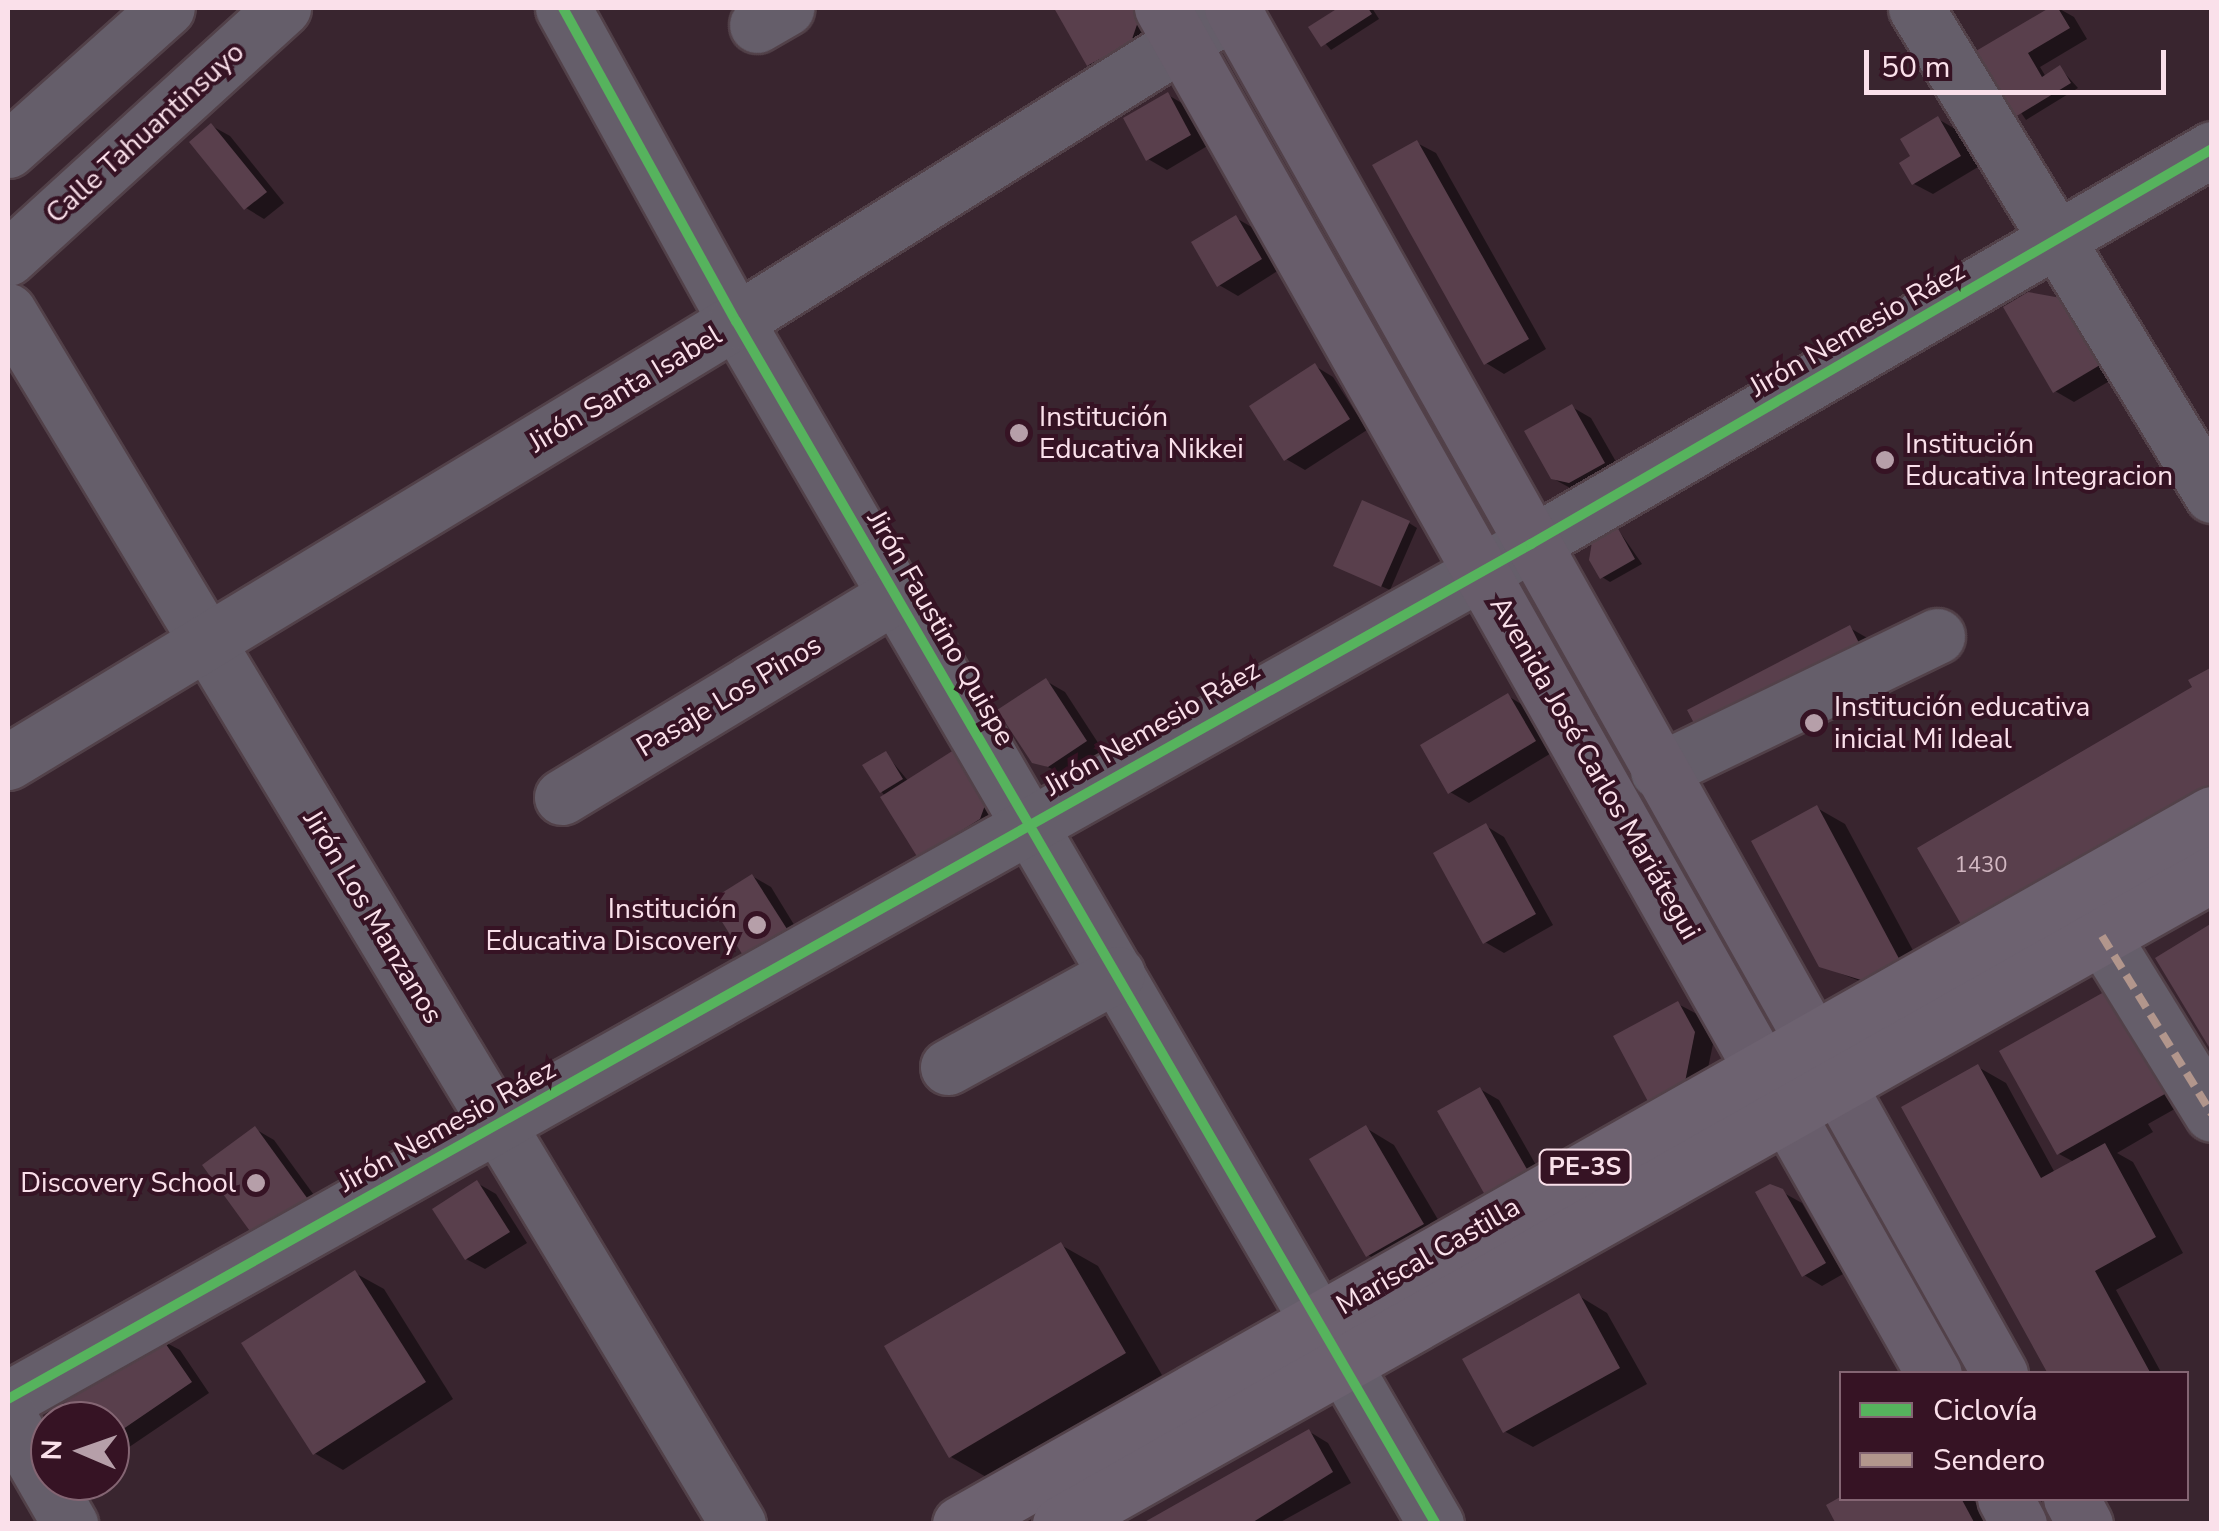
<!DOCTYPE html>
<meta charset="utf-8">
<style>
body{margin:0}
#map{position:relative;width:2219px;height:1531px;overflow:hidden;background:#39252f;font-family:"Nunito Sans",sans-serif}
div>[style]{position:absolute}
.shadow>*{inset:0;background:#0007}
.building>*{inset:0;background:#593f4c}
.roads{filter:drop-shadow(2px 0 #524149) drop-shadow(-2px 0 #524149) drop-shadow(0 2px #524149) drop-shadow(0 -2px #524149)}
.minor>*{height:55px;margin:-27.5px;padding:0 27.5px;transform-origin:27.5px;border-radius:27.5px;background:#655e6a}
.major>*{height:55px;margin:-27.5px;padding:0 27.5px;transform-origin:27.5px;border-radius:27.5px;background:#685d6b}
.highway>*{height:55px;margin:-27.5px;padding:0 27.5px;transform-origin:27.5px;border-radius:27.5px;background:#6d6270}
.quiet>*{height:8px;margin-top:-4px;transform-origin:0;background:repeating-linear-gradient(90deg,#b2968c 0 15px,transparent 0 23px)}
.cycleway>*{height:10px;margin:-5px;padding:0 5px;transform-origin:5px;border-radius:5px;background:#56b35d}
.dots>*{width:28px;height:28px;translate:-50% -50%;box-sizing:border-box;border:5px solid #361324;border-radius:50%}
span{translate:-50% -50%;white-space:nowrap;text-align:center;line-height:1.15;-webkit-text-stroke:8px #361324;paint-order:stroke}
.number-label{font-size:22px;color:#d2b8c2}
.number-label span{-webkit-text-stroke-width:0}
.shield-label span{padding:2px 8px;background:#361324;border:2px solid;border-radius:8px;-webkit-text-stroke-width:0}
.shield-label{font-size:25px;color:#fae0ea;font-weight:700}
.street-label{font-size:28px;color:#fae0ea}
.poi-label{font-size:28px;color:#fae0ea}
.left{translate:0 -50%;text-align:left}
.right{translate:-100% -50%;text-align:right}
.frame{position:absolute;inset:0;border:10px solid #fae0ea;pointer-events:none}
.legend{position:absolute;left:1839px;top:1371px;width:350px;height:130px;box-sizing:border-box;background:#361324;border:2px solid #846573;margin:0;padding:12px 18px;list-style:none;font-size:30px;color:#fae0ea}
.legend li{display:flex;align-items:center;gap:20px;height:50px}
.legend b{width:50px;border:2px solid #846573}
.north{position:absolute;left:30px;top:1401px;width:100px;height:100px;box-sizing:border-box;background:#361324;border:2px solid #846573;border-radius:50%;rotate:272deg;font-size:28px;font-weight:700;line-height:40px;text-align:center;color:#fae0ea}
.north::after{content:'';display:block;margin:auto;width:35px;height:45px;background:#b69fa9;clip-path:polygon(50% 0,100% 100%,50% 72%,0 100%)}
.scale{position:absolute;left:1864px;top:50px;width:302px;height:45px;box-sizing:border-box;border:5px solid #fae0ea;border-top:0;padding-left:12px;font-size:30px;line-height:35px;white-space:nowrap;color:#fae0ea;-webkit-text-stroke:8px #361324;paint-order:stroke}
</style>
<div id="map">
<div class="shadow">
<div style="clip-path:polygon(1057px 8px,1144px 8px,1157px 32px,1107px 75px,1089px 65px)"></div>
<div style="clip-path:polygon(1342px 8px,1372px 8px,1379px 19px,1331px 50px,1311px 27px)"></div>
<div style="clip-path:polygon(2058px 8px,2074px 17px,2087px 39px,2040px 67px,2046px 77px,2060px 68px,2078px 88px,2026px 120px,1980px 52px)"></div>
<div style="clip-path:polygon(1168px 95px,1187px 106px,1209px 145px,1167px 170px,1148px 159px)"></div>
<div style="clip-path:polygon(1938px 119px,1957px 130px,1978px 167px,1933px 194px,1914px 184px,1914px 157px)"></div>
<div style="clip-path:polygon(212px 126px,230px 136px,284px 203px,264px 219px,246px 208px)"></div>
<div style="clip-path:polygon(1417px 143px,1436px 153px,1546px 349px,1504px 374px,1486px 363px)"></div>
<div style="clip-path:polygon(1236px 218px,1255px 229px,1279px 270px,1238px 296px,1219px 285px)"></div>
<div style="clip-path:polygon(2060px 300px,2118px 376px,2074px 402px,2055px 391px)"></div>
<div style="clip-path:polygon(1315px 366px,1333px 377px,1367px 430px,1305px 470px,1286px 459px)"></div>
<div style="clip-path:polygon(1572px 407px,1591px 418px,1623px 474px,1572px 489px,1552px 478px)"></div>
<div style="clip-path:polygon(1409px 523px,1417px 528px,1390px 590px,1344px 570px)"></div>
<div style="clip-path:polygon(1615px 525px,1642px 564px,1610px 582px,1602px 577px)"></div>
<div style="clip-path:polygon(1850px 628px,1869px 639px,1882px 666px,1723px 749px)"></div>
<div style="clip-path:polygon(1046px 681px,1065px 692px,1104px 752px,1068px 776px,1034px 761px)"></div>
<div style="clip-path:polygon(1508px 696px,1526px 707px,1553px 752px,1469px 803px,1450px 792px)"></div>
<div style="clip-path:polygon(886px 754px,909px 782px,1006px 809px,939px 867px,881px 791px)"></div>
<div style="clip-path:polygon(1817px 808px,1845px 824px,1931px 984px,1904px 998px,1821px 966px)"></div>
<div style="clip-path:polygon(1486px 826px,1504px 837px,1553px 925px,1504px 953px,1485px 942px)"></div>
<div style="clip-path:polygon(752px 876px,771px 887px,804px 941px,765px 966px)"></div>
<div style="clip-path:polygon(2139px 996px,2196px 1097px,2148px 1124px,2153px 1132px,2117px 1153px,2133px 1162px,2183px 1253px,2116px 1290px,2162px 1374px,2051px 1374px,1978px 1067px,2006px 1083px,2055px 1173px,2074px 1162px,2059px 1154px)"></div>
<div style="clip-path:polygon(1678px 1004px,1697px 1014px,1713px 1044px,1701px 1102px,1672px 1118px)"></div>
<div style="clip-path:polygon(1480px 1089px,1499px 1100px,1545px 1181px,1505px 1204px)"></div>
<div style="clip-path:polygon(1366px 1128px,1394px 1145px,1450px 1240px,1396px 1272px,1368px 1255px)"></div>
<div style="clip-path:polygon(255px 1129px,274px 1140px,327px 1213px,205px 1166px)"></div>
<div style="clip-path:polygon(477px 1183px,496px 1194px,527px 1243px,485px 1269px,466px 1259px)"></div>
<div style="clip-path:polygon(1782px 1192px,1802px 1203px,1843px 1274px,1822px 1286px,1804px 1275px)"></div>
<div style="clip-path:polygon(1061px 1245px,1098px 1266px,1162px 1375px,988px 1478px,951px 1457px)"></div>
<div style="clip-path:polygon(355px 1273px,384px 1289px,453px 1399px,343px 1470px,314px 1453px)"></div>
<div style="clip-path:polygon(1579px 1296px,1607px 1313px,1647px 1384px,1533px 1447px,1504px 1431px)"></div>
<div style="clip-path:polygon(161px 1340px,180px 1350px,209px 1393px,110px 1460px,110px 1421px,60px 1421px)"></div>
<div style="clip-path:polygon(1310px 1432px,1328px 1443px,1351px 1483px,1277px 1524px,1147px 1524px)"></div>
<div style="clip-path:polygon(1842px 1498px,1972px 1498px,1992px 1524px,1839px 1524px)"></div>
</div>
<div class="building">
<div style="clip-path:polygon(1054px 8px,1133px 8px,1139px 19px,1131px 42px,1087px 66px)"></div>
<div style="clip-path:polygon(1338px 8px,1368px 8px,1372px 14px,1321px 47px,1308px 27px)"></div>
<div style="clip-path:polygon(2049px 8px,2058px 8px,2070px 28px,2028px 53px,2042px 77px,2060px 65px,2071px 83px,2015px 117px,1976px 51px)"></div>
<div style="clip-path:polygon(1168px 92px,1191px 135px,1146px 161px,1123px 118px)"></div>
<div style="clip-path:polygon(1938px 116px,1961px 156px,1912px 185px,1899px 163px,1910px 156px,1900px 139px)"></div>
<div style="clip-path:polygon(211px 123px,267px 192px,244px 210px,189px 142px)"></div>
<div style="clip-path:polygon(1417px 140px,1529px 339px,1484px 365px,1372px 165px)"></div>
<div style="clip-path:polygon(1236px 215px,1262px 259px,1217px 287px,1191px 242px)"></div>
<div style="clip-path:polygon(2028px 292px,2061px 298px,2100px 365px,2053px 393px,2003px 307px)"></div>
<div style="clip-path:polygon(1315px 363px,1350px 419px,1284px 461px,1249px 406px)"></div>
<div style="clip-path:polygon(1572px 404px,1605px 463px,1569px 483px,1551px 479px,1524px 431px)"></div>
<div style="clip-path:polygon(1362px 500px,1410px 521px,1381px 587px,1333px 566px)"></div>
<div style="clip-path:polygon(1615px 523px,1635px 559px,1600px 579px,1589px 560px,1593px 536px)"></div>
<div style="clip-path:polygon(1850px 625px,1865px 655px,1703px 740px,1687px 710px)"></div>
<div style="clip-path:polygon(2212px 667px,2212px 797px,1969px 938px,1917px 848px,2192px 687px,2188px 680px)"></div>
<div style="clip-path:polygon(1046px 678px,1087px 741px,1048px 767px,1032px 763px,997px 710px)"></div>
<div style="clip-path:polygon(1508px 693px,1536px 741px,1448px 794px,1420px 745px)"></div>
<div style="clip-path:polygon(957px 748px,988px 797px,980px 819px,918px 858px,880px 797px)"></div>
<div style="clip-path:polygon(886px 751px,903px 779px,880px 793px,862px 765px)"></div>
<div style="clip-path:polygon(1817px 805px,1904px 968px,1874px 984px,1819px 967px,1751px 841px)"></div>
<div style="clip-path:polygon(1486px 823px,1536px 914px,1483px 944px,1433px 853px)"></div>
<div style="clip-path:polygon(752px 874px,787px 929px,744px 957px,709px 901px)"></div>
<div style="clip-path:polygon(2212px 923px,2212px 1052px,2155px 958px)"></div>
<div style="clip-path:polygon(2120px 983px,2179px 1086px,2057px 1155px,1999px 1051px)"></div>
<div style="clip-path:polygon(1678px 1001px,1695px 1032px,1683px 1092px,1652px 1109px,1613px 1036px)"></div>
<div style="clip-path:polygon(1978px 1064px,2041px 1178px,2105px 1143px,2156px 1237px,2095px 1271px,2151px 1374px,2048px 1374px,1901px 1107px)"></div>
<div style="clip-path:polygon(1480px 1087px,1528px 1171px,1485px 1195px,1437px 1111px)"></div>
<div style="clip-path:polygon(1366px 1125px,1424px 1224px,1366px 1257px,1309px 1159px)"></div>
<div style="clip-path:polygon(255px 1126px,310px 1202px,257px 1241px,202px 1165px)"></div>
<div style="clip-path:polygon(477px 1180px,510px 1232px,465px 1260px,432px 1209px)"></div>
<div style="clip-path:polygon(1770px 1184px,1783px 1189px,1826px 1263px,1802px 1277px,1755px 1192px)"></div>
<div style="clip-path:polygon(1061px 1242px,1126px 1353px,949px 1458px,884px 1346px)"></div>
<div style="clip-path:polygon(355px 1270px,426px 1382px,313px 1455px,241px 1343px)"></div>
<div style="clip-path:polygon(1579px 1293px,1620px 1368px,1503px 1433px,1462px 1359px)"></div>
<div style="clip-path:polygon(161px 1337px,192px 1382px,110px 1438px,110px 1421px,58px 1421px,64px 1403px)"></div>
<div style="clip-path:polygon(1309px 1429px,1333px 1472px,1250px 1524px,1141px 1524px)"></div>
<div style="clip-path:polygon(1842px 1496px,1961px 1498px,1975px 1524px,1836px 1524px,1826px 1505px)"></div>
</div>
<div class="roads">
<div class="minor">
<div style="left:563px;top:8px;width:358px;rotate:61.1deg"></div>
<div style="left:736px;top:321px;width:1392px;rotate:59.81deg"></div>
<div style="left:1916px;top:8px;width:570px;rotate:58.71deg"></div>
<div style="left:757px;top:25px;width:34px;rotate:-30deg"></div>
<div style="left:8px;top:150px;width:213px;rotate:-41.8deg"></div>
<div style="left:8px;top:258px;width:372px;rotate:-42.3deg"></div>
<div style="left:8px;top:311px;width:1416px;rotate:58.96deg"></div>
<div style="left:8px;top:762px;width:851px;rotate:-31.21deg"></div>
<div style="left:736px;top:321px;width:591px;rotate:-32deg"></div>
<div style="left:1658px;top:771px;width:310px;rotate:-25.8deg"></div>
<div style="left:562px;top:797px;width:389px;rotate:-31.2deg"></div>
<div style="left:2102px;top:936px;width:209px;rotate:58.3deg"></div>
<div style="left:948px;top:1067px;width:193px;rotate:-28.8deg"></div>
<div style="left:8px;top:1399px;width:1747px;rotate:-29.31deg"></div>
<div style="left:1531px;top:544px;width:787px;rotate:-30.11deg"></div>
<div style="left:8px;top:1416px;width:125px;rotate:60.1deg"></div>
</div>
<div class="major">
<div style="left:1162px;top:8px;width:1569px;rotate:60.53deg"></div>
<div style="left:1232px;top:8px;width:1567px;rotate:60.65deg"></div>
<div style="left:2005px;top:1498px;width:30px;rotate:62deg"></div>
<div style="left:2071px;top:1498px;width:30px;rotate:62deg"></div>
</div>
<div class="highway">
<div style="left:960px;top:1524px;width:1439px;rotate:-29.56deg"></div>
<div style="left:1060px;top:1524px;width:1323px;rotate:-29.43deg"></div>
</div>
</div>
<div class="quiet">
<div style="left:2102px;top:936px;width:209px;rotate:58.3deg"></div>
</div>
<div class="cycleway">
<div style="left:563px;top:8px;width:358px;rotate:61.1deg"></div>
<div style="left:736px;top:321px;width:1392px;rotate:59.81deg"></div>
<div style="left:8px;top:1399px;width:1747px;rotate:-29.31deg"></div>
<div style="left:1531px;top:544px;width:787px;rotate:-30.11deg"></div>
</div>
<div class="dots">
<div style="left:1019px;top:433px;background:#b69fa9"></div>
<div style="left:1885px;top:460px;background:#b69fa9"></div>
<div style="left:1814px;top:723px;background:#b69fa9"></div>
<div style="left:757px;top:925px;background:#b69fa9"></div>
<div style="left:256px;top:1183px;background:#b69fa9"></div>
</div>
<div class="number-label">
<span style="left:1981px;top:866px">1430</span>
</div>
<div class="shield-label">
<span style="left:1585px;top:1167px">PE-3S</span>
</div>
<div class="street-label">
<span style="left:145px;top:133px;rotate:-42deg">Calle Tahuantinsuyo</span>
<span style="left:1857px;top:329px;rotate:-30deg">Jirón Nemesio Ráez</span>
<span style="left:625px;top:389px;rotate:-31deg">Jirón Santa Isabel</span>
<span style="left:941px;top:628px;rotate:60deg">Jirón Faustino Quispe</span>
<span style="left:729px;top:696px;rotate:-31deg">Pasaje Los Pinos</span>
<span style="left:1152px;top:728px;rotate:-30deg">Jirón Nemesio Ráez</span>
<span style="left:1595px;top:768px;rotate:60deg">Avenida José Carlos Mariátegui</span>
<span style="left:373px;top:917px;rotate:59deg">Jirón Los Manzanos</span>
<span style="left:447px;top:1126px;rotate:-29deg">Jirón Nemesio Ráez</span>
<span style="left:1428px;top:1256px;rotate:-30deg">Mariscal Castilla</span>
</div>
<div class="poi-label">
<span class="left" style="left:1039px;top:433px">Institución<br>Educativa Nikkei</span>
<span class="left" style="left:1905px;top:460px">Institución<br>Educativa Integracion</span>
<span class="left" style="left:1834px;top:723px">Institución educativa<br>inicial Mi Ideal</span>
<span class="right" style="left:737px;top:925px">Institución<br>Educativa Discovery</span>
<span class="right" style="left:236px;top:1183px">Discovery School</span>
</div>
<div class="frame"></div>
<ul class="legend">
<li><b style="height:12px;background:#56b35d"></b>Ciclovía</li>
<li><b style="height:12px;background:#b2968c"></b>Sendero</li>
</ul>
<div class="north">N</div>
<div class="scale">50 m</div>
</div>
